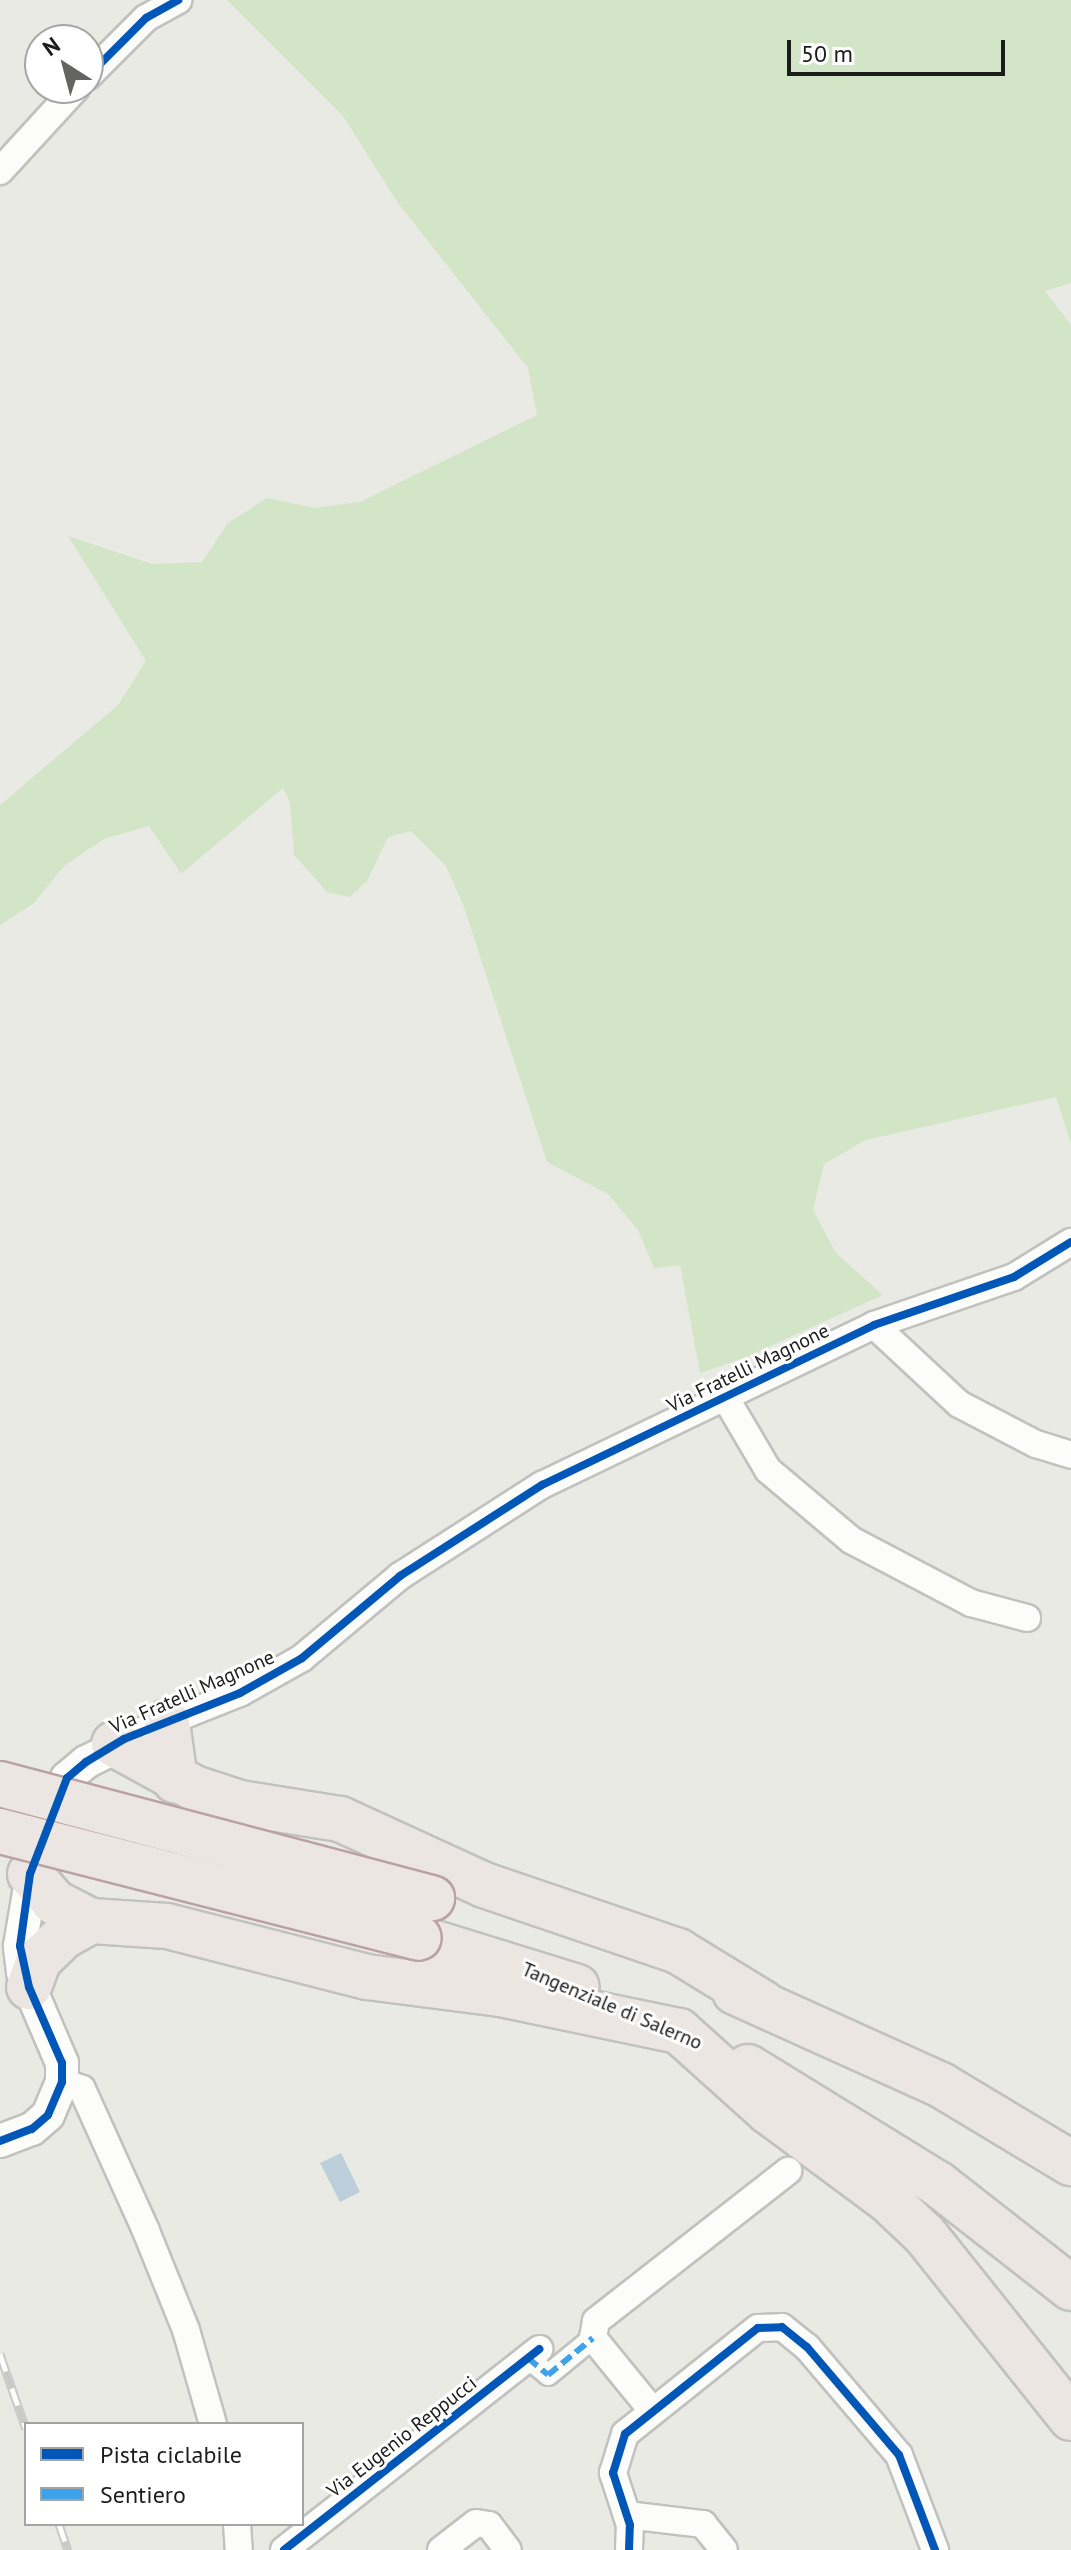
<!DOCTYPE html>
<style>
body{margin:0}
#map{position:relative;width:1071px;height:2550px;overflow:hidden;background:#eaeae5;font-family:"PT Sans",sans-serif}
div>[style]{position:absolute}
.grass>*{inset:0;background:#d2e5c7}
.water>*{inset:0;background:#bccfda}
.roads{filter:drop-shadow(2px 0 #c1c1bf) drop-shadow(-2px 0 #c1c1bf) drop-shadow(0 2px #c1c1bf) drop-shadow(0 -2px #c1c1bf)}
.pedestrian>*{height:20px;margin:-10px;padding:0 10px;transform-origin:10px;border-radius:10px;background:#fcfcfb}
.minor>*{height:26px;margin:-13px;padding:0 13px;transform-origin:13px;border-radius:13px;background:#fcfcfb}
.tertiary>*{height:32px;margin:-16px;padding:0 16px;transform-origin:16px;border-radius:16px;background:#fcfcfb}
.trunk>*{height:44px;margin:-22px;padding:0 22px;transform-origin:22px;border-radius:22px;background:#ebe6e2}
.rail>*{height:9px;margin-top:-4.5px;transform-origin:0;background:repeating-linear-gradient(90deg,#fff 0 18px,#c9c9c8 0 36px);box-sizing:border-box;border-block:2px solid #c9c9c8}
.bridges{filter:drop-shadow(2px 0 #bba1a3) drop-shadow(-2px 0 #bba1a3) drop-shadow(0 2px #bba1a3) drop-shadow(0 -2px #bba1a3)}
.trunk-bridge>*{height:44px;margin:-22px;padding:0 22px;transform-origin:22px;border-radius:22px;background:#ebe6e2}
.quiet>*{height:6px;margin-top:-3px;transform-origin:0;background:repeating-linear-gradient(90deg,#3da2ea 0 12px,transparent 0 18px)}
.cycleway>*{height:8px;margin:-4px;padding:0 4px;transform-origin:4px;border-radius:4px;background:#0057b8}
span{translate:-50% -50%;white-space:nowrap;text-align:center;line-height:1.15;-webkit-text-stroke:6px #fff;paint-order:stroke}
.street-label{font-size:20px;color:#1c1c1c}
.legend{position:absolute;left:24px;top:2422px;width:280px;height:104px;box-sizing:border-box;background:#fff;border:2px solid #a4a4a4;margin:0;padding:10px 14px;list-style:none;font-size:24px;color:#1c1c1c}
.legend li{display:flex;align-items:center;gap:16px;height:40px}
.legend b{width:40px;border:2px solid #a4a4a4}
.north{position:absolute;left:24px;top:24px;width:80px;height:80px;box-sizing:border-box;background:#fff;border:2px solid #a4a4a4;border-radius:50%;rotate:324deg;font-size:22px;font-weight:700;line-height:32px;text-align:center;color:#1c1c1c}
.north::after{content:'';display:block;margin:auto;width:28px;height:36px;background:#646462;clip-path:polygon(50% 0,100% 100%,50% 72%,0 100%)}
.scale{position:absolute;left:787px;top:40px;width:218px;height:36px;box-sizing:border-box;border:4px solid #1c1c1c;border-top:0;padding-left:10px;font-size:24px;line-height:28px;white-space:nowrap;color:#1c1c1c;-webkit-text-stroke:6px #fff;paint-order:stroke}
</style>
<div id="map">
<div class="grass">
<div style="clip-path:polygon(227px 0,1071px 0,1071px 283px,1045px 291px,1071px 325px,1071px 1144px,1056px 1097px,866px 1140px,824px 1164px,813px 1210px,836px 1253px,883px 1295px,744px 1358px,700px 1373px,680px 1265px,654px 1268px,638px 1230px,608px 1194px,547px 1162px,464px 907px,446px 866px,411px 831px,388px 837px,367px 881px,350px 897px,327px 892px,294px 855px,290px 803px,283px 788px,181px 874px,149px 826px,104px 839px,64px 866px,33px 904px,0 925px,0 805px,118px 705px,146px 661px,68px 536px,152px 564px,202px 562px,228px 523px,267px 498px,315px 508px,360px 502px,537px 415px,528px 368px,398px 203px,343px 116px)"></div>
</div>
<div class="water">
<div style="clip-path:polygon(341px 2153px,360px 2192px,340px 2202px,320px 2163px)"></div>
</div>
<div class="roads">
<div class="pedestrian">
<div style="left:528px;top:2358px;width:26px;rotate:40deg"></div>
<div style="left:548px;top:2375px;width:58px;rotate:-39.4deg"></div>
</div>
<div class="minor">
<div style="left:88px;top:76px;width:82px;rotate:-45deg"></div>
<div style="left:146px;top:18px;width:37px;rotate:-29deg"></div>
<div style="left:0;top:171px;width:113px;rotate:-47.5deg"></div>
<div style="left:874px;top:1325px;width:116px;rotate:42.9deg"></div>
<div style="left:959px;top:1404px;width:87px;rotate:27.5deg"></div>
<div style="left:1036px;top:1444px;width:37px;rotate:17deg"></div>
<div style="left:725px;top:1397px;width:85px;rotate:59.5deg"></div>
<div style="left:768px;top:1470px;width:109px;rotate:40.1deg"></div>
<div style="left:851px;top:1540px;width:136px;rotate:27.7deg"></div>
<div style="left:971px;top:1603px;width:58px;rotate:15deg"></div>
<div style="left:167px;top:1722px;width:79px;rotate:-21.7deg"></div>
<div style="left:240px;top:1693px;width:71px;rotate:-29.4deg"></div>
<div style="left:302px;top:1658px;width:128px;rotate:-39.9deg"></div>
<div style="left:400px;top:1576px;width:169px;rotate:-32.7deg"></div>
<div style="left:542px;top:1485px;width:369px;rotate:-25.7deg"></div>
<div style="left:874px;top:1325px;width:148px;rotate:-18.9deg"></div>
<div style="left:1014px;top:1277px;width:67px;rotate:-31.6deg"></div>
<div style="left:62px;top:2082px;width:21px;rotate:19deg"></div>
<div style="left:82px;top:2089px;width:156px;rotate:65.7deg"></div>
<div style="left:146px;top:2231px;width:107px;rotate:68deg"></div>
<div style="left:186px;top:2330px;width:98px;rotate:74deg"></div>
<div style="left:651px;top:2409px;width:92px;rotate:-129.2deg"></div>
<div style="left:593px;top:2338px;width:17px;rotate:-80deg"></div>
<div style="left:596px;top:2321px;width:244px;rotate:-38deg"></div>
<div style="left:627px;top:2515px;width:77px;rotate:6.8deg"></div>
<div style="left:703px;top:2524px;width:33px;rotate:51deg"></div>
<div style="left:237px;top:2524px;width:26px;rotate:86deg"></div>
<div style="left:284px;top:2550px;width:325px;rotate:-38.2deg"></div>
<div style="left:441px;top:2550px;width:44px;rotate:-37.6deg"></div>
<div style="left:476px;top:2523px;width:13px;rotate:9deg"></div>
<div style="left:489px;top:2525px;width:31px;rotate:53deg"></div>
<div style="left:629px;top:2550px;width:25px;rotate:-88deg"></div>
<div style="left:630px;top:2525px;width:55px;rotate:-108.1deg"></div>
<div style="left:613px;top:2473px;width:41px;rotate:-72.9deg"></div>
<div style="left:625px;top:2434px;width:170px;rotate:-38.6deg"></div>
<div style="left:758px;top:2328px;width:24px;rotate:-2deg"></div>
<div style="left:782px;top:2327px;width:32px;rotate:39deg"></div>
<div style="left:807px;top:2347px;width:142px;rotate:49.6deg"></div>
<div style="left:899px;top:2455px;width:102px;rotate:69.2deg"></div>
</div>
<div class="tertiary">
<div style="left:50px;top:1819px;width:44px;rotate:-67.5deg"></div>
<div style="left:67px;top:1778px;width:25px;rotate:-40deg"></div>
<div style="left:86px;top:1762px;width:90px;rotate:-26.3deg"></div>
<div style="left:0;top:2141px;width:34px;rotate:-21deg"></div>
<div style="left:32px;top:2129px;width:21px;rotate:-41deg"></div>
<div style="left:48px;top:2115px;width:36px;rotate:-67deg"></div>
<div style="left:62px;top:2082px;width:19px;rotate:-90deg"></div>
<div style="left:62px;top:2063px;width:99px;rotate:-113.2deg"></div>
<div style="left:23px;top:1972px;width:26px;rotate:-97deg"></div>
<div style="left:20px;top:1946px;width:84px;rotate:-80.4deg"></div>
</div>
<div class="trunk">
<div style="left:167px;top:1722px;width:59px;rotate:82.1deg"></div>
<div style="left:114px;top:1744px;width:91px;rotate:28.8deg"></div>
<div style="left:194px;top:1788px;width:48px;rotate:18.1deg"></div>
<div style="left:240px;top:1803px;width:101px;rotate:9.1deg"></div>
<div style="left:340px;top:1819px;width:158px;rotate:24.6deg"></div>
<div style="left:484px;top:1885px;width:205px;rotate:18.8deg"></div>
<div style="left:678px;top:1951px;width:100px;rotate:31.5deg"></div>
<div style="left:30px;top:1874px;width:37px;rotate:49deg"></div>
<div style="left:54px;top:1902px;width:42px;rotate:27.2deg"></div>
<div style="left:91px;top:1921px;width:76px;rotate:3.8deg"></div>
<div style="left:167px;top:1926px;width:206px;rotate:14.3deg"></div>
<div style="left:367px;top:1977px;width:134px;rotate:7.3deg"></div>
<div style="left:500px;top:1994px;width:183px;rotate:11.7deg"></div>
<div style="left:679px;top:2031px;width:120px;rotate:42deg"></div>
<div style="left:768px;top:2111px;width:149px;rotate:36.6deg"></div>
<div style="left:888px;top:2200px;width:51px;rotate:43.4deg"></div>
<div style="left:925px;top:2235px;width:234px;rotate:51.4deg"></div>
<div style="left:419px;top:1938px;width:165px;rotate:17.2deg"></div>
<div style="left:29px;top:1987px;width:29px;rotate:-70deg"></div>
<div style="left:39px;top:1960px;width:35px;rotate:-44deg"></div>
<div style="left:64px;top:1936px;width:31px;rotate:-29deg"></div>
<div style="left:735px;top:1992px;width:226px;rotate:24.3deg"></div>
<div style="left:941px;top:2085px;width:152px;rotate:31deg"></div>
<div style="left:748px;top:2067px;width:223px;rotate:31.6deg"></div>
<div style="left:938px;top:2184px;width:169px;rotate:38deg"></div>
</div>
</div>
<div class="rail">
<div style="left:0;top:2354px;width:79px;rotate:70.9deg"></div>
<div style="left:59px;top:2524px;width:28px;rotate:71deg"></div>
</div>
<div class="bridges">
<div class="trunk-bridge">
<div style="left:0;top:1784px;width:447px;rotate:14.8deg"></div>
<div style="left:0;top:1831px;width:432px;rotate:14.3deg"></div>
</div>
</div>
<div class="quiet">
<div style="left:528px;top:2358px;width:26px;rotate:40deg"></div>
<div style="left:548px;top:2375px;width:58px;rotate:-39.4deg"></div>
</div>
<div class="cycleway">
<div style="left:88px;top:76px;width:82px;rotate:-45deg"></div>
<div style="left:146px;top:18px;width:37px;rotate:-29deg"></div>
<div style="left:0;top:2141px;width:34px;rotate:-21deg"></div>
<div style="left:32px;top:2129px;width:21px;rotate:-41deg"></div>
<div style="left:48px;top:2115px;width:36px;rotate:-67deg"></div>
<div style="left:62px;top:2082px;width:19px;rotate:-90deg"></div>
<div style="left:62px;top:2063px;width:83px;rotate:-113.5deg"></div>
<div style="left:29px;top:1987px;width:42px;rotate:-102.4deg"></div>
<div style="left:20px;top:1946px;width:73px;rotate:-82.1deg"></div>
<div style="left:30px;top:1874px;width:103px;rotate:-68.9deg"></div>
<div style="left:67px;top:1778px;width:25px;rotate:-40deg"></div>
<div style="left:86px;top:1762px;width:44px;rotate:-31.2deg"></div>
<div style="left:124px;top:1739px;width:125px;rotate:-21.6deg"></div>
<div style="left:240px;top:1693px;width:71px;rotate:-29.4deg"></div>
<div style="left:302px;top:1658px;width:128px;rotate:-39.9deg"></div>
<div style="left:400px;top:1576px;width:169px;rotate:-32.7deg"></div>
<div style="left:542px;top:1485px;width:369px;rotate:-25.7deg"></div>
<div style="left:874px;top:1325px;width:148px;rotate:-18.9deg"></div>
<div style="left:1014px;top:1277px;width:67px;rotate:-31.6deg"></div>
<div style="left:284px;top:2550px;width:325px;rotate:-38.2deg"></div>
<div style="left:629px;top:2550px;width:25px;rotate:-88deg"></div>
<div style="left:630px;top:2525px;width:55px;rotate:-108.1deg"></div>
<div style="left:613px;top:2473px;width:41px;rotate:-72.9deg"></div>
<div style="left:625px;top:2434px;width:170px;rotate:-38.6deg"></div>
<div style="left:758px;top:2328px;width:24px;rotate:-2deg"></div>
<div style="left:782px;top:2327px;width:32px;rotate:39deg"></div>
<div style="left:807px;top:2347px;width:142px;rotate:49.6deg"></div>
<div style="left:899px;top:2455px;width:102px;rotate:69.2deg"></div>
</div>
<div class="street-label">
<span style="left:748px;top:1368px;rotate:-26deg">Via Fratelli Magnone</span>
<span style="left:192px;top:1692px;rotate:-24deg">Via Fratelli Magnone</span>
<span style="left:612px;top:2006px;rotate:23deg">Tangenziale di Salerno</span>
<span style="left:402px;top:2437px;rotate:-38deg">Via Eugenio Reppucci</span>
</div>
<ul class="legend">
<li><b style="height:10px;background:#0057b8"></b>Pista ciclabile</li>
<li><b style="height:10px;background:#3da2ea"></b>Sentiero</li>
</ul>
<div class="north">N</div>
<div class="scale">50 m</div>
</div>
